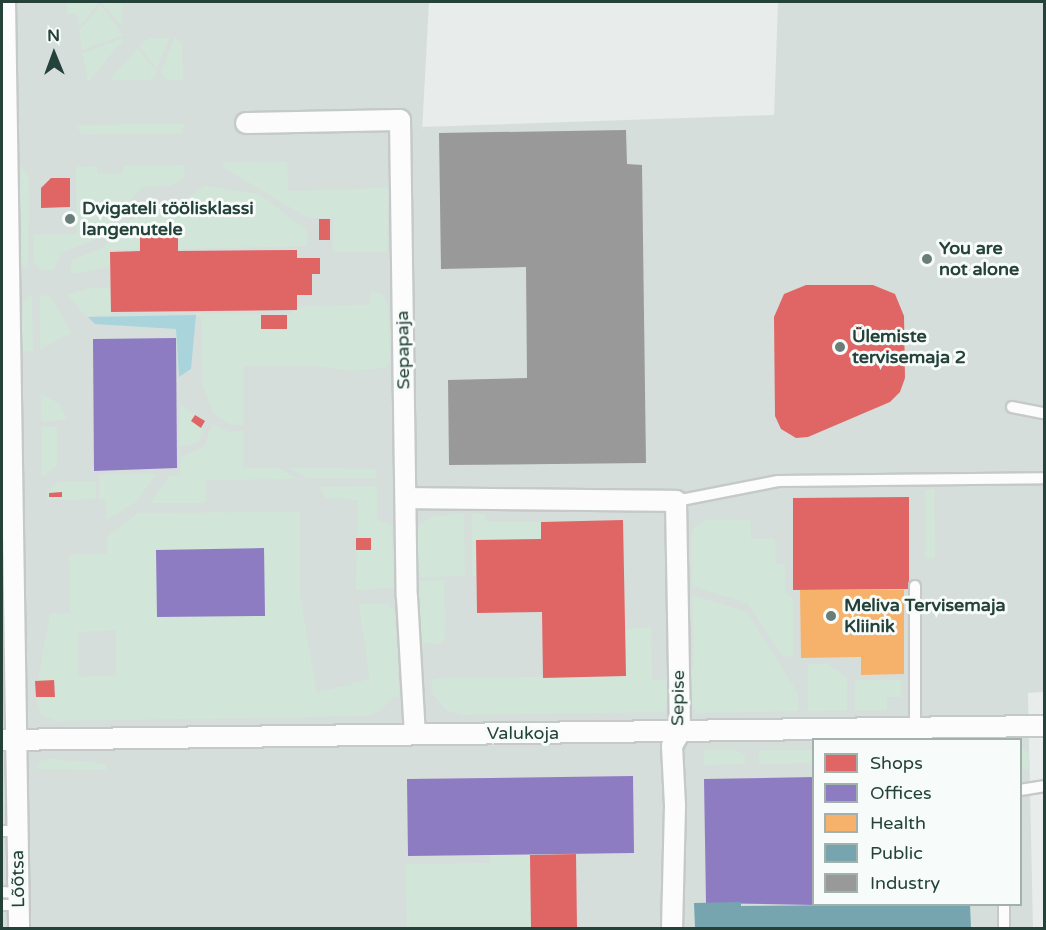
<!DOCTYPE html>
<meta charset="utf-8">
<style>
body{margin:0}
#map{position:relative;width:1046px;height:930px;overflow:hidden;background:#e8edeb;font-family:"Varela Round",sans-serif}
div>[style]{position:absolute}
.built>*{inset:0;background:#d6dedb}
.green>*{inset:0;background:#d1e6d8}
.water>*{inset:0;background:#a9d4db}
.shops>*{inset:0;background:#e06666}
.offices>*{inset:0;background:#8e7cc3}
.health>*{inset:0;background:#f6b26b}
.public>*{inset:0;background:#76a5af}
.industry>*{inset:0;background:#999}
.roads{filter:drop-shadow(2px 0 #c5cac8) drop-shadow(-2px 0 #c5cac8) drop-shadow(0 2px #c5cac8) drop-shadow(0 -2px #c5cac8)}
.lane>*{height:10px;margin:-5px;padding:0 5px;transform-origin:5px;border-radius:5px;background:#fcfcfc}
.street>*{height:20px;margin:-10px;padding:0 10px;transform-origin:10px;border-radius:10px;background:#fcfcfc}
.dots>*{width:16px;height:16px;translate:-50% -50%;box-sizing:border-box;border:3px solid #f7fbf9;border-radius:50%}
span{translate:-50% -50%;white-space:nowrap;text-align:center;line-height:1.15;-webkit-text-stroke:6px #f7fbf9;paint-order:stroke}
.poi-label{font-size:18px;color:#24423a;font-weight:700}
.left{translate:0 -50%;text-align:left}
.street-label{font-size:18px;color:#24423a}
.frame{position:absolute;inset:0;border:3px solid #24423a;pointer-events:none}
.legend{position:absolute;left:812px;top:738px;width:210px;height:168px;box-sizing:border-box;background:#f7fbf9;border:2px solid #a3b1ad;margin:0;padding:8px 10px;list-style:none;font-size:18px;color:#24423a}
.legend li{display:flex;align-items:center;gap:12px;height:30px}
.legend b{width:30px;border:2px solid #a3b1ad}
.north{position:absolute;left:24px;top:24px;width:60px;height:60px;-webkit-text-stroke:4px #f7fbf9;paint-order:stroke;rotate:359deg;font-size:16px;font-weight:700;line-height:24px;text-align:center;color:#24423a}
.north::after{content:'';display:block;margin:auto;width:21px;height:27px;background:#24423a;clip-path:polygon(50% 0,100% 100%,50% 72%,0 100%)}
</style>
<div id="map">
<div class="built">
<div style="clip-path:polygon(evenodd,2px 2px,429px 2px,422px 133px,422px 127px,774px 115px,778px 2px,1044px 2px,1044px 692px,1028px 693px,1033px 928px,2px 928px,2px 2px,814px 740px,1020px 740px,1020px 904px,814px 904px,814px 740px)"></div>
</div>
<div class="green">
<div style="clip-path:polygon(67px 2px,99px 2px,79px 28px,77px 14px,67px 14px)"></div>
<div style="clip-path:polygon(104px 2px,122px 2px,123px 27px,102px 3px)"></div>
<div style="clip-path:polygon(101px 5px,123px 35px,82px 50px,79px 31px)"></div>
<div style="clip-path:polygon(175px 37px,182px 44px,183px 80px,167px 80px,161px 73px)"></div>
<div style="clip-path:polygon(123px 38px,122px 41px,88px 82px,83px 53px)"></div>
<div style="clip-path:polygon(148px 38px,169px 38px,157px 68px,139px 47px)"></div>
<div style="clip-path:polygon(137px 49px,156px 70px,153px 80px,110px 80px)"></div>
<div style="clip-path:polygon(184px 124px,182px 133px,82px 134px,76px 125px)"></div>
<div style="clip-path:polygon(287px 162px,288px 191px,388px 188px,387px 252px,333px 252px,333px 218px,308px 218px,223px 167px,223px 163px)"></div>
<div style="clip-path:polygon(185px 165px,184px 177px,170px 186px,142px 187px,96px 239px,61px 253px,53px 271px,42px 270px,34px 263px,34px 235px,77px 234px,76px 167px,97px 166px,98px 174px,123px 173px,123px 166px)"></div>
<div style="clip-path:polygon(20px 166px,29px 176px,28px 269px,22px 265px)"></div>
<div style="clip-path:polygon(204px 186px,259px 194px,307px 231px,307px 246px,179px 249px,179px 233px,139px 234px,139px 249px,110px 250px,110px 267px,70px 274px,72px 260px,103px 248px,122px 226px,162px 202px,183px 202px)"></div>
<div style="clip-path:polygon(90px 288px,110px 288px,111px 315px,86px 316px,67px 295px)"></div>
<div style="clip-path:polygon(371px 292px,383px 295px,388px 304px,390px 360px,386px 367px,355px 371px,308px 365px,243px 366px,243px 425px,230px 424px,213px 413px,203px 384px,202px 319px,195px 313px,261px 315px,262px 329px,287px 329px,287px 315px,303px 307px,370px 305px)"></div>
<div style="clip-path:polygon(32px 294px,33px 350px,23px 352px,23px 302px)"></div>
<div style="clip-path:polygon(40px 295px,50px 296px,71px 333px,40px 349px)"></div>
<div style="clip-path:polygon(41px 394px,60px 404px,67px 420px,41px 421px)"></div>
<div style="clip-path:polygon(180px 405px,195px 415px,191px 421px,200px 428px,205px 421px,199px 442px,180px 447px)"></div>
<div style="clip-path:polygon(212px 424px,228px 432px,243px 431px,243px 468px,279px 468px,296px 479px,206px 480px,205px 503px,150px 503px,170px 476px,180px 475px,180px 458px,205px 446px)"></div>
<div style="clip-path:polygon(42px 427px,57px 427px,57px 465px,42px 477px)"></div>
<div style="clip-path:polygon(290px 468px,376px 469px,376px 478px,308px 478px)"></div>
<div style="clip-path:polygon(156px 474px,136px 502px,107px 519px,106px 499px,99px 499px,99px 475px)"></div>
<div style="clip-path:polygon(59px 482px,96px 482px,96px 499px,47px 500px,47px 492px)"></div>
<div style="clip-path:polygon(377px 486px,377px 520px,391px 525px,394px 587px,356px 590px,358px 500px,326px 498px,319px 487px)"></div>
<div style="clip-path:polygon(934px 489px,935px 558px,926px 558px,925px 490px)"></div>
<div style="clip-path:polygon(evenodd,300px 512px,300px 597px,317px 693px,370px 679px,359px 604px,388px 604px,395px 611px,399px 698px,394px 696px,380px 711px,367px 716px,58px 721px,41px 715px,36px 697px,55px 697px,54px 681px,38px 681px,50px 614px,70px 613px,69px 555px,107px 554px,107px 537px,138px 513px,300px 512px,264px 548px,265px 616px,157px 617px,156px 550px,264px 548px,300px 512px,116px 630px,116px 675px,78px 677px,77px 632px,116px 630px)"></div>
<div style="clip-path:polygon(464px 513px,465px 576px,416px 577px,416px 532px,421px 523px,433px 517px)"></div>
<div style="clip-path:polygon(472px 514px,484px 514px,487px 522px,541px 522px,541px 539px,476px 540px,476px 576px,472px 576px)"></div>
<div style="clip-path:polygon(707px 520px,750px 520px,751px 539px,775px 539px,776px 564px,785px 565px,785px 593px,793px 598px,793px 657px,782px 656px,748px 603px,692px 586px,691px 540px,694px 528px)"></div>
<div style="clip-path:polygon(444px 580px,445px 639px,440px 644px,423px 643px,416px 636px,416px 581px)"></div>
<div style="clip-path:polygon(692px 595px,747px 612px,798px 694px,798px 711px,697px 713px,688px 699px,688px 672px,694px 668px)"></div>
<div style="clip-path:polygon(651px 627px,652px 679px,668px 681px,670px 685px,665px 712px,463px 715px,446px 710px,433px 694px,432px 680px,437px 678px,626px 676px,625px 629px)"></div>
<div style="clip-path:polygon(808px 664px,827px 664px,847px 678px,847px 710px,808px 711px)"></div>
<div style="clip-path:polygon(855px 680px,901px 680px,901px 697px,887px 697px,887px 710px,855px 710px)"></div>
<div style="clip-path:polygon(1021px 746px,1029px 755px,1030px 769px,1021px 769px)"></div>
<div style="clip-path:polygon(704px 749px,736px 750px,745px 756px,745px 764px,704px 765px)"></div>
<div style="clip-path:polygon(759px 750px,813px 750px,813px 763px,759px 764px)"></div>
<div style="clip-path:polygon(50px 759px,106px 764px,106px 770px,36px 769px,41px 761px)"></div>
<div style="clip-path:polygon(490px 855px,530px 855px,531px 928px,407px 928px,405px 864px,490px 863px)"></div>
</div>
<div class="water">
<div style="clip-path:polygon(196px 315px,191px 369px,179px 377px,176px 329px,95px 324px,88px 317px)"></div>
</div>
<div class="shops">
<div style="clip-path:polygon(51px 178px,70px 178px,70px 207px,41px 208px,41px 188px)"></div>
<div style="clip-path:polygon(319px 219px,330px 219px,330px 240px,319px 240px)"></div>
<div style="clip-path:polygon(178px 235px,178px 251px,297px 250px,297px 258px,320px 258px,320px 274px,312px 274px,312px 295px,297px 295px,297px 310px,111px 312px,110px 252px,140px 251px,140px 236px)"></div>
<div style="clip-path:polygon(806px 285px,873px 285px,895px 294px,904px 316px,905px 378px,900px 392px,890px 402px,808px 437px,796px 438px,781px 429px,775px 416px,774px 317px,784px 294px)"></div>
<div style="clip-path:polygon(261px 315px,287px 315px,287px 329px,261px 329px)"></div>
<div style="clip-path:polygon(195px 415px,205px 421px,201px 428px,191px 421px)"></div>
<div style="clip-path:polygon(62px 492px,62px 497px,49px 497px,49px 493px)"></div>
<div style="clip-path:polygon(909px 497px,909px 589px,793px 590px,793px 498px)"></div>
<div style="clip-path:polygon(623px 520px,626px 676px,543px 678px,542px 612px,477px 613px,476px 540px,541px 539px,541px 522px)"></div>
<div style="clip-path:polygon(356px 538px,371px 538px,371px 550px,356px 550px)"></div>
<div style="clip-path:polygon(54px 680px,55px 697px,36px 697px,35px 681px)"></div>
<div style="clip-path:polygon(576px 854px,577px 928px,531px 928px,530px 855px)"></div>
</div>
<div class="offices">
<div style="clip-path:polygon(176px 338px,177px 468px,94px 471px,93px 339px)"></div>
<div style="clip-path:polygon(264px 548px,265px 616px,157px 617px,156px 550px)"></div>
<div style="clip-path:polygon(633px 776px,634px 853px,408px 856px,407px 779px)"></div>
<div style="clip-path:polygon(814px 777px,814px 905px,706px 903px,704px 779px)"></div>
</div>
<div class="health">
<div style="clip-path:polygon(800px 590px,904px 590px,904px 674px,861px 675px,861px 657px,801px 658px)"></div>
</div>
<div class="public">
<div style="clip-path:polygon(741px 902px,741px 906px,970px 904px,971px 928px,695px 928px,694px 903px)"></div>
</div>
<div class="industry">
<div style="clip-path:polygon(626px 130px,627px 164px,642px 165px,646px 463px,449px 465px,448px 380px,527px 378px,526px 267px,441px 269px,439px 133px)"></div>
</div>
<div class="roads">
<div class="lane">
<div style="left:1012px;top:407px;width:33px;rotate:11deg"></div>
<div style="left:676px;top:501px;width:104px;rotate:-11.1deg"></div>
<div style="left:778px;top:481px;width:266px;rotate:-0.6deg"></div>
<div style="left:915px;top:728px;width:142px;rotate:-90deg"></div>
<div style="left:1020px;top:790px;width:24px;rotate:-9deg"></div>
<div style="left:2px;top:831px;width:15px"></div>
<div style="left:2px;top:892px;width:16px;rotate:4deg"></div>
<div style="left:1004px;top:904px;width:24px;rotate:90deg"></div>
<div style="left:2px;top:905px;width:17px"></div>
</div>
<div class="street">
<div style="left:5px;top:2px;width:926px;rotate:89.13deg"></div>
<div style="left:246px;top:123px;width:154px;rotate:-1.1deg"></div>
<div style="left:400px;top:120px;width:477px;rotate:89.2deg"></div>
<div style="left:407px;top:597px;width:137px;rotate:86.7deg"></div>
<div style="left:406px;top:498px;width:270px;rotate:0.6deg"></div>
<div style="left:676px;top:501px;width:231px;rotate:89deg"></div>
<div style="left:680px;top:732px;width:16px;rotate:120deg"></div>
<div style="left:672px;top:746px;width:60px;rotate:87.1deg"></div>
<div style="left:675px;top:806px;width:122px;rotate:91.4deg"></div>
<div style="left:2px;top:740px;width:1042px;rotate:-0.77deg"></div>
</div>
</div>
<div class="dots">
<div style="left:70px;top:219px;background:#697e78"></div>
<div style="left:927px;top:259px;background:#697e78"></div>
<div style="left:840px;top:347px;background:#697e78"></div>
<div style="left:831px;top:616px;background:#697e78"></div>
</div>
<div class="poi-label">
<span class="left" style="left:82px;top:219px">Dvigateli töölisklassi<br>langenutele</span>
<span class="left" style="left:939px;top:259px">You are<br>not alone</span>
<span class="left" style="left:852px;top:347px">Ülemiste<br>tervisemaja 2</span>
<span class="left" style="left:844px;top:616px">Meliva Tervisemaja<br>Kliinik</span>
</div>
<div class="street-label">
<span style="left:403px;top:350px;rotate:-91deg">Sepapaja</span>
<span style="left:678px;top:698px;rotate:-89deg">Sepise</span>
<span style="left:523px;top:733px">Valukoja</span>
<span style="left:18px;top:879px;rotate:-91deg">Lõõtsa</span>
</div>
<div class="frame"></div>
<ul class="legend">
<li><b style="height:16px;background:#e06666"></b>Shops</li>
<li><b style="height:16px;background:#8e7cc3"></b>Offices</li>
<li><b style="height:16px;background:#f6b26b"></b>Health</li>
<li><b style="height:16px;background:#76a5af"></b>Public</li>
<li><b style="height:16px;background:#999"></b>Industry</li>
</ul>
<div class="north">N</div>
</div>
